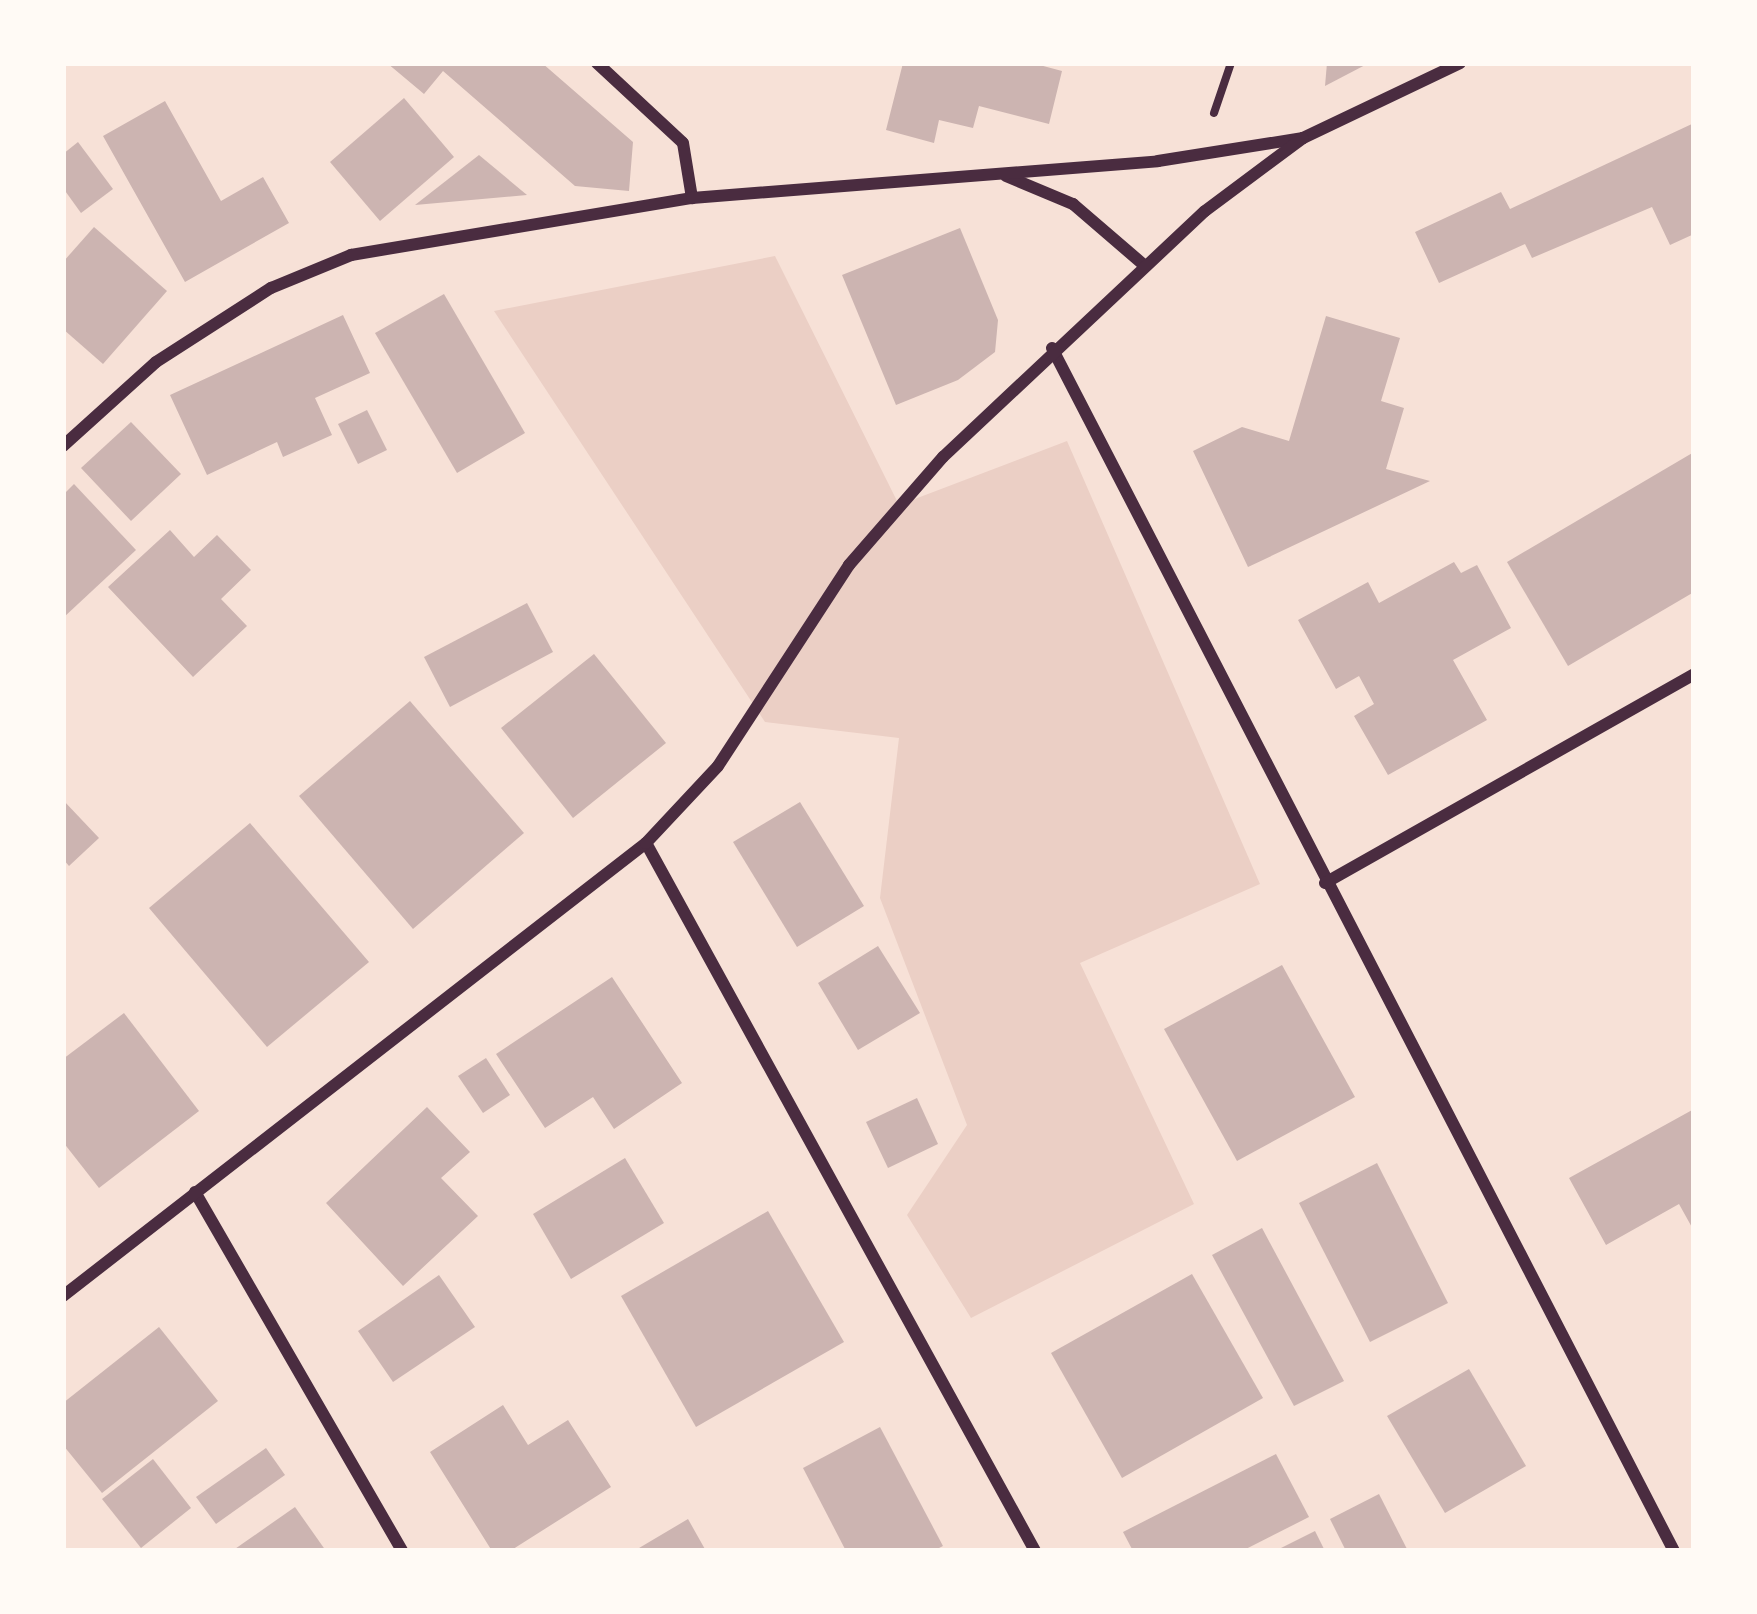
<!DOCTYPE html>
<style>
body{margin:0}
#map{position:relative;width:1757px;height:1614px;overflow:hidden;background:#f7e1d7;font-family:"Space Grotesk",sans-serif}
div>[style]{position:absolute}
.green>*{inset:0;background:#ebcfc5}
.building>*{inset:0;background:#ccb4b1}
.path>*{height:8px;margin:-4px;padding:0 4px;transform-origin:4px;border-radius:4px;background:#4a2c40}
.minor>*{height:12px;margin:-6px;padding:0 6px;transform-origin:6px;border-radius:6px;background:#4a2c40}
span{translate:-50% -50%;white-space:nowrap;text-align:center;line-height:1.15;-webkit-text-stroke:12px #fffaf5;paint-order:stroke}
.frame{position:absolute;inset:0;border:66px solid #fffaf5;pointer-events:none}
</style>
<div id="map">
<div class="green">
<div style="clip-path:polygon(775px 256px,899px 505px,1067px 441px,1260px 884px,1080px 963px,1194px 1204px,971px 1318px,907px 1215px,967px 1125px,880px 898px,899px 738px,765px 722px,494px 311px)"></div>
</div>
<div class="building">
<div style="clip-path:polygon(387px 63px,542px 63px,633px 142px,629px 191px,575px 186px,443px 71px,424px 94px)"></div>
<div style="clip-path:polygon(903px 63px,1032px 63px,1062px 71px,1049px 124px,979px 106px,973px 128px,939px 120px,934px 143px,886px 130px)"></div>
<div style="clip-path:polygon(1327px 63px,1369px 63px,1325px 86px)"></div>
<div style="clip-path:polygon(404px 98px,454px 157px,380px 221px,330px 162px)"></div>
<div style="clip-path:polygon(165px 101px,221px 201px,263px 177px,289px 223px,185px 282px,103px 136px)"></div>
<div style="clip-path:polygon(1694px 123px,1694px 234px,1670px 245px,1652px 207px,1532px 258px,1525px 244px,1439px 283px,1415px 232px,1501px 192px,1510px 209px)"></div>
<div style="clip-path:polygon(78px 142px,113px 189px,81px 213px,63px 188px,63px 154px)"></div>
<div style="clip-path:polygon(479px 155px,527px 195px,415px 205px)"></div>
<div style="clip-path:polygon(94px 227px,167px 291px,103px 364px,63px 329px,63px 262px)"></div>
<div style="clip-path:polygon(960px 228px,998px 320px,995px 352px,958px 380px,896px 405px,842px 275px)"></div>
<div style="clip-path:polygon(444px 294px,525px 433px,457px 473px,375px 333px)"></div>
<div style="clip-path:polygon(343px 315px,370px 373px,315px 398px,332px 435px,283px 457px,277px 442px,207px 475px,170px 395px)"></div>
<div style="clip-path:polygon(1326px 316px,1400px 338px,1381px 401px,1404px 408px,1386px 469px,1430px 481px,1248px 567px,1193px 451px,1242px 427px,1289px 441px)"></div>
<div style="clip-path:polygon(367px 410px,387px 450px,358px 464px,338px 424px)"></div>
<div style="clip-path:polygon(131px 422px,181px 474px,131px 521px,81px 468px)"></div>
<div style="clip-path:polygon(1694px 452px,1694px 592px,1568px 666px,1507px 562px)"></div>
<div style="clip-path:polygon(74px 484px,136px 550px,63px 618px,63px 495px)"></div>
<div style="clip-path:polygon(170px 530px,194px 557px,217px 535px,251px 570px,221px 599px,247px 626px,193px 677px,108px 587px)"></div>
<div style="clip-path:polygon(1454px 562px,1461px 573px,1477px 565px,1511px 628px,1453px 660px,1487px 720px,1388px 775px,1354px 716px,1374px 704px,1359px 676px,1336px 689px,1298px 620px,1368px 582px,1379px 603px)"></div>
<div style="clip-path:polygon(527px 603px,553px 652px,450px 707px,424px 657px)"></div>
<div style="clip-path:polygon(594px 654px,666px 743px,573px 818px,501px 728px)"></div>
<div style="clip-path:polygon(410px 701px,524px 833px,413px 929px,299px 796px)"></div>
<div style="clip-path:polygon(63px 800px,99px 838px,69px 866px,63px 859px)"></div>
<div style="clip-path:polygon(800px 802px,864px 906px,797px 947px,733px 842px)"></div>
<div style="clip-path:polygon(250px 823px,369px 962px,267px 1047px,149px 908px)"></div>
<div style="clip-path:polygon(878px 946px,920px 1013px,858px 1050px,818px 983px)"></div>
<div style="clip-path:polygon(1282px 965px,1355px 1097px,1237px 1161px,1164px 1029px)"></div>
<div style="clip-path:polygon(612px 977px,682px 1083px,614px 1129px,593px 1097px,545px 1128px,496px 1054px)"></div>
<div style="clip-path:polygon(124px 1013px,199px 1111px,99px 1188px,63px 1142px,63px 1059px)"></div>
<div style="clip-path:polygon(486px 1058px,510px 1095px,483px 1113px,458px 1076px)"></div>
<div style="clip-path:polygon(917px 1098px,938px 1144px,888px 1168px,866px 1122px)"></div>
<div style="clip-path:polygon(427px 1107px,470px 1152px,441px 1178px,478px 1216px,403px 1286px,326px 1203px)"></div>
<div style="clip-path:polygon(1694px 1109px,1694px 1231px,1679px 1204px,1606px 1245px,1569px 1178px)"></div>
<div style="clip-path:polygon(625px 1158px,664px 1223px,571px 1279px,533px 1214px)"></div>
<div style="clip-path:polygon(1377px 1163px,1448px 1303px,1370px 1342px,1299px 1203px)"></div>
<div style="clip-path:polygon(768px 1211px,844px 1342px,696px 1427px,621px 1296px)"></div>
<div style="clip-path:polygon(1262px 1228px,1344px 1381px,1294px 1406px,1212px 1255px)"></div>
<div style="clip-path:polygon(1192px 1274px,1263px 1398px,1122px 1478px,1051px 1353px)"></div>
<div style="clip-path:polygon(439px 1275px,475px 1327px,393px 1382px,358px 1331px)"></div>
<div style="clip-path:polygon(159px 1327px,218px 1401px,102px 1493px,63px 1445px,63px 1403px)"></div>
<div style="clip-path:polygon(1469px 1369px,1526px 1466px,1445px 1513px,1387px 1416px)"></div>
<div style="clip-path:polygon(503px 1405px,528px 1445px,568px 1420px,611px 1487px,510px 1551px,492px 1551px,430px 1452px)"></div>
<div style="clip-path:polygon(880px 1427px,943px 1546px,933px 1551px,846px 1551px,803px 1468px)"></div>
<div style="clip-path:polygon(266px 1448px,285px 1475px,216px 1524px,196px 1497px)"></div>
<div style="clip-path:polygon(1276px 1454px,1309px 1517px,1242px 1551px,1133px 1551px,1123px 1532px)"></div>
<div style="clip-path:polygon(153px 1459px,191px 1508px,141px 1548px,102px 1499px)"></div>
<div style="clip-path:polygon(1379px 1494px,1408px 1551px,1346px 1551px,1330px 1519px)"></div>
<div style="clip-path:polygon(295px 1507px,326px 1551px,232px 1551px)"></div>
<div style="clip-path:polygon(688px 1519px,706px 1551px,634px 1551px)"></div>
<div style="clip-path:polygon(1315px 1531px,1325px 1551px,1275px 1551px)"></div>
</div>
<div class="path">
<div style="left:1214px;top:113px;width:53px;rotate:-71.2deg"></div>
</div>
<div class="minor">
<div style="left:597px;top:63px;width:117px;rotate:42.9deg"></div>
<div style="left:683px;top:143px;width:56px;rotate:80.7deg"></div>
<div style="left:1006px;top:176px;width:73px;rotate:22.7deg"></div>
<div style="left:1073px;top:204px;width:95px;rotate:40.7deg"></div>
<div style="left:1052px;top:348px;width:1354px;rotate:62.66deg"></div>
<div style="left:63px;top:446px;width:125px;rotate:-42.1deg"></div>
<div style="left:156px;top:362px;width:137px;rotate:-32.8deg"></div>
<div style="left:271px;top:288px;width:87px;rotate:-22.4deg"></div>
<div style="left:351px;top:255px;width:346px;rotate:-9.5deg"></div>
<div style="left:692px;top:198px;width:467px;rotate:-4.5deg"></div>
<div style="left:1158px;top:161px;width:147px;rotate:-9deg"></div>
<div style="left:1303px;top:138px;width:174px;rotate:-25.5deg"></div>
<div style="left:646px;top:843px;width:808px;rotate:61.21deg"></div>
<div style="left:1325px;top:883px;width:424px;rotate:-29.5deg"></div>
<div style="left:195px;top:1192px;width:414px;rotate:60deg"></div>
<div style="left:63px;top:1296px;width:738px;rotate:-37.85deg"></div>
<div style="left:646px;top:843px;width:105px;rotate:-46.9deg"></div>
<div style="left:718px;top:766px;width:240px;rotate:-56.9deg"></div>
<div style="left:849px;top:565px;width:143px;rotate:-49deg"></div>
<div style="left:943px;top:457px;width:359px;rotate:-43.2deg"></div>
<div style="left:1205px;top:211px;width:122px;rotate:-36.7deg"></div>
</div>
<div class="frame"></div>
</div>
